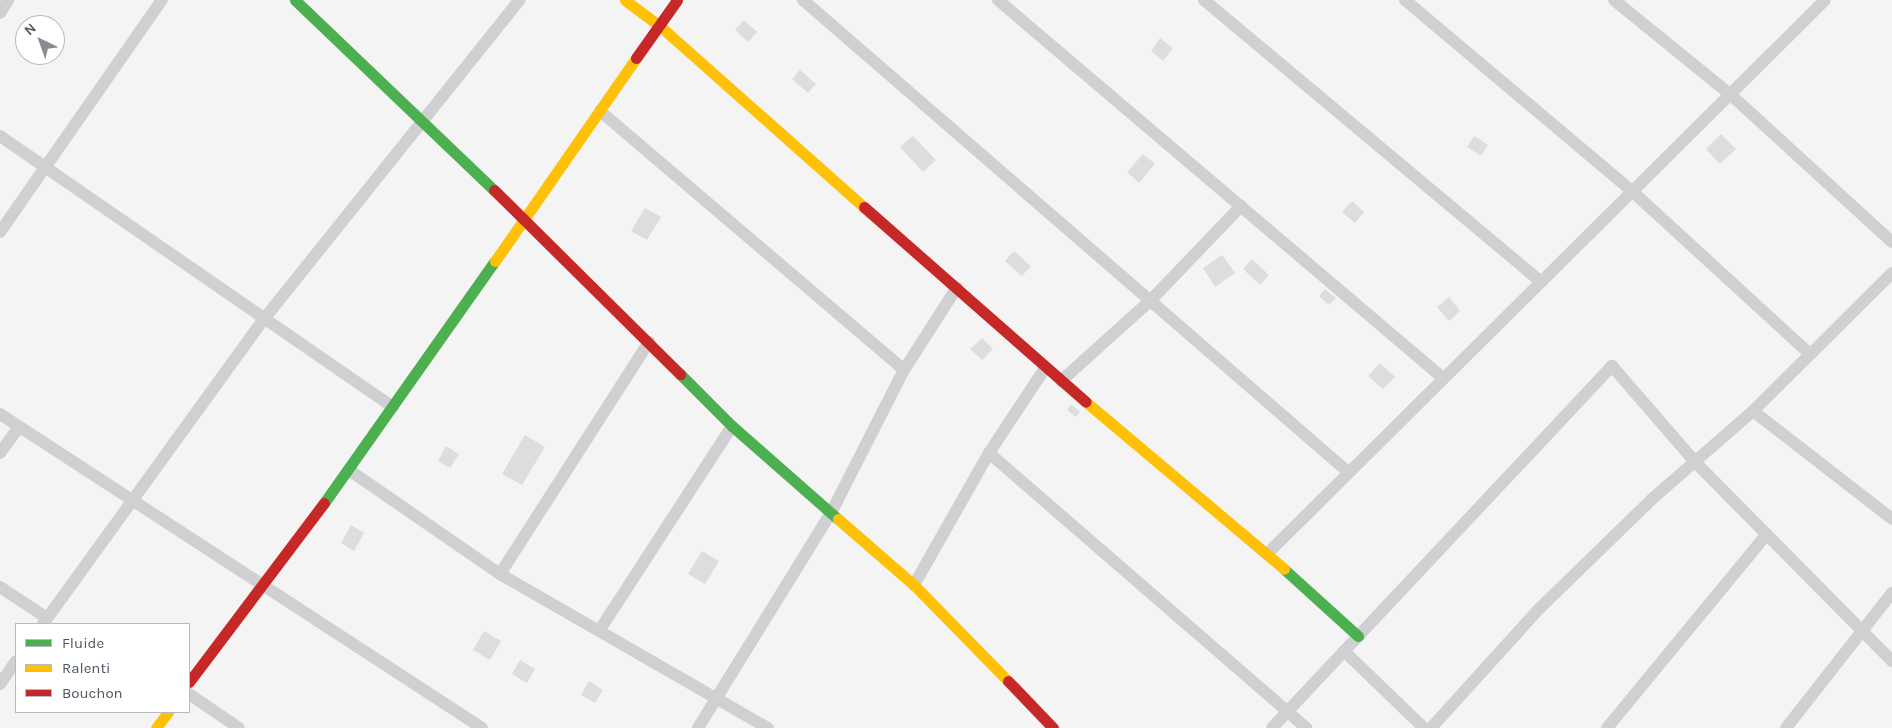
<!DOCTYPE html>
<style>
body{margin:0}
#map{position:relative;width:1892px;height:728px;overflow:hidden;background:#f4f4f4;font-family:Karla,sans-serif}
div>[style]{position:absolute}
.building>*{inset:0;background:#ddddde}
.street>*{height:12px;margin:-6px;padding:0 6px;transform-origin:6px;border-radius:6px;background:#ced0d2}
.fast>*{height:11px;margin:-5.5px;padding:0 5.5px;transform-origin:5.5px;border-radius:5.5px;background:#4caf50}
.slow>*{height:11px;margin:-5.5px;padding:0 5.5px;transform-origin:5.5px;border-radius:5.5px;background:#ffc107}
.jam>*{height:11px;margin:-5.5px;padding:0 5.5px;transform-origin:5.5px;border-radius:5.5px;background:#c62828}
span{translate:-50% -50%;white-space:nowrap;text-align:center;line-height:1.15;-webkit-text-stroke:4px #fff;paint-order:stroke}
.legend{position:absolute;left:15px;top:623px;width:175px;height:90px;box-sizing:border-box;background:#fff;border:1px solid #b7bbc0;margin:0;padding:6px 9px;list-style:none;font-size:15px;color:#4a5661}
.legend li{display:flex;align-items:center;gap:10px;height:25px}
.legend b{width:25px;border:1px solid #b7bbc0}
.north{position:absolute;left:15px;top:15px;width:50px;height:50px;box-sizing:border-box;background:#fff;border:1px solid #b7bbc0;border-radius:50%;rotate:318deg;font-size:14px;font-weight:700;line-height:20px;text-align:center;color:#4a5661}
.north::after{content:'';display:block;margin:auto;width:18px;height:22px;background:#868d94;clip-path:polygon(50% 0,100% 100%,50% 72%,0 100%)}
</style>
<div id="map">
<div class="building">
<div style="clip-path:polygon(744px 20px,757px 32px,748px 42px,735px 30px)"></div>
<div style="clip-path:polygon(1160px 38px,1173px 48px,1163px 61px,1151px 51px)"></div>
<div style="clip-path:polygon(800px 70px,816px 84px,808px 93px,792px 79px)"></div>
<div style="clip-path:polygon(1721px 134px,1736px 149px,1720px 164px,1706px 149px)"></div>
<div style="clip-path:polygon(913px 136px,936px 160px,923px 172px,900px 147px)"></div>
<div style="clip-path:polygon(1474px 136px,1488px 145px,1481px 156px,1467px 147px)"></div>
<div style="clip-path:polygon(1143px 154px,1155px 164px,1139px 183px,1127px 172px)"></div>
<div style="clip-path:polygon(1352px 201px,1364px 212px,1355px 223px,1342px 212px)"></div>
<div style="clip-path:polygon(645px 208px,661px 217px,647px 240px,631px 231px)"></div>
<div style="clip-path:polygon(1014px 251px,1031px 266px,1022px 276px,1005px 261px)"></div>
<div style="clip-path:polygon(1222px 255px,1235px 273px,1215px 287px,1203px 268px)"></div>
<div style="clip-path:polygon(1252px 259px,1269px 275px,1260px 285px,1243px 269px)"></div>
<div style="clip-path:polygon(1325px 289px,1336px 298px,1329px 305px,1319px 296px)"></div>
<div style="clip-path:polygon(1449px 297px,1460px 311px,1449px 321px,1437px 307px)"></div>
<div style="clip-path:polygon(982px 338px,993px 349px,982px 360px,970px 349px)"></div>
<div style="clip-path:polygon(1380px 363px,1395px 377px,1383px 389px,1368px 376px)"></div>
<div style="clip-path:polygon(1071px 404px,1080px 412px,1076px 417px,1067px 410px)"></div>
<div style="clip-path:polygon(525px 435px,545px 447px,522px 485px,502px 474px)"></div>
<div style="clip-path:polygon(446px 446px,459px 454px,450px 468px,438px 461px)"></div>
<div style="clip-path:polygon(351px 525px,364px 533px,354px 551px,341px 543px)"></div>
<div style="clip-path:polygon(702px 551px,719px 561px,705px 584px,688px 574px)"></div>
<div style="clip-path:polygon(484px 631px,501px 641px,490px 660px,473px 650px)"></div>
<div style="clip-path:polygon(520px 660px,535px 669px,527px 683px,512px 674px)"></div>
<div style="clip-path:polygon(589px 681px,603px 690px,595px 703px,581px 695px)"></div>
</div>
<div class="street">
<div style="left:803px;top:0;width:721px;rotate:40.89deg"></div>
<div style="left:998px;top:0;width:584px;rotate:40.35deg"></div>
<div style="left:1204px;top:0;width:439px;rotate:39.9deg"></div>
<div style="left:1405px;top:0;width:298px;rotate:40.1deg"></div>
<div style="left:1633px;top:192px;width:240px;rotate:42.5deg"></div>
<div style="left:1614px;top:0;width:151px;rotate:39.1deg"></div>
<div style="left:1731px;top:95px;width:218px;rotate:42.4deg"></div>
<div style="left:0;top:13px;width:15px;rotate:-58deg"></div>
<div style="left:600px;top:111px;width:399px;rotate:40.4deg"></div>
<div style="left:0;top:136px;width:477px;rotate:34.6deg"></div>
<div style="left:0;top:232px;width:283px;rotate:-55.1deg"></div>
<div style="left:1061px;top:381px;width:120px;rotate:-42deg"></div>
<div style="left:1150px;top:301px;width:132px;rotate:-46.2deg"></div>
<div style="left:1753px;top:411px;width:176px;rotate:37.8deg"></div>
<div style="left:0;top:414px;width:575px;rotate:33.08deg"></div>
<div style="left:0;top:453px;width:32px;rotate:-54deg"></div>
<div style="left:989px;top:453px;width:420px;rotate:40.9deg"></div>
<div style="left:349px;top:470px;width:183px;rotate:34.6deg"></div>
<div style="left:500px;top:574px;width:309px;rotate:29.9deg"></div>
<div style="left:1267px;top:554px;width:786px;rotate:-44.79deg"></div>
<div style="left:500px;top:574px;width:276px;rotate:-57.3deg"></div>
<div style="left:914px;top:585px;width:152px;rotate:-60.4deg"></div>
<div style="left:989px;top:453px;width:102px;rotate:-56.6deg"></div>
<div style="left:0;top:587px;width:56px;rotate:33.4deg"></div>
<div style="left:43px;top:624px;width:377px;rotate:-54.1deg"></div>
<div style="left:264px;top:319px;width:409px;rotate:-51.3deg"></div>
<div style="left:599px;top:631px;width:244px;rotate:-57deg"></div>
<div style="left:1344px;top:651px;width:111px;rotate:43.9deg"></div>
<div style="left:0;top:684px;width:28px;rotate:-55deg"></div>
<div style="left:189px;top:694px;width:60px;rotate:34.2deg"></div>
<div style="left:698px;top:728px;width:253px;rotate:-58.3deg"></div>
<div style="left:831px;top:513px;width:161px;rotate:-63deg"></div>
<div style="left:904px;top:370px;width:98px;rotate:-57.4deg"></div>
<div style="left:1272px;top:728px;width:497px;rotate:-46.8deg"></div>
<div style="left:1612px;top:366px;width:128px;rotate:49.1deg"></div>
<div style="left:1696px;top:463px;width:279px;rotate:45.3deg"></div>
<div style="left:1431px;top:728px;width:162px;rotate:-47.8deg"></div>
<div style="left:1540px;top:608px;width:156px;rotate:-44.2deg"></div>
<div style="left:1652px;top:499px;width:134px;rotate:-41.1deg"></div>
<div style="left:1753px;top:411px;width:196px;rotate:-44.8deg"></div>
<div style="left:1607px;top:728px;width:251px;rotate:-50.5deg"></div>
<div style="left:1786px;top:728px;width:172px;rotate:-51.9deg"></div>
</div>
<div class="fast">
<div style="left:295px;top:0;width:275px;rotate:43.7deg"></div>
<div style="left:680px;top:374px;width:74px;rotate:45deg"></div>
<div style="left:732px;top:426px;width:141px;rotate:41.3deg"></div>
<div style="left:324px;top:503px;width:296px;rotate:-54.8deg"></div>
<div style="left:1284px;top:569px;width:100px;rotate:42.2deg"></div>
</div>
<div class="slow">
<div style="left:625px;top:0;width:45px;rotate:36.9deg"></div>
<div style="left:661px;top:27px;width:271px;rotate:41.6deg"></div>
<div style="left:495px;top:261px;width:247px;rotate:-55.2deg"></div>
<div style="left:1086px;top:402px;width:259px;rotate:40.1deg"></div>
<div style="left:838px;top:519px;width:101px;rotate:41deg"></div>
<div style="left:914px;top:585px;width:134px;rotate:45.6deg"></div>
<div style="left:156px;top:728px;width:20px;rotate:-53deg"></div>
</div>
<div class="jam">
<div style="left:636px;top:58px;width:71px;rotate:-54.7deg"></div>
<div style="left:494px;top:190px;width:262px;rotate:44.7deg"></div>
<div style="left:864px;top:207px;width:295px;rotate:41.3deg"></div>
<div style="left:1008px;top:681px;width:65px;rotate:46.2deg"></div>
<div style="left:189px;top:682px;width:224px;rotate:-53deg"></div>
</div>
<ul class="legend">
<li><b style="height:6px;background:#4caf50"></b>Fluide</li>
<li><b style="height:6px;background:#ffc107"></b>Ralenti</li>
<li><b style="height:6px;background:#c62828"></b>Bouchon</li>
</ul>
<div class="north">N</div>
</div>
